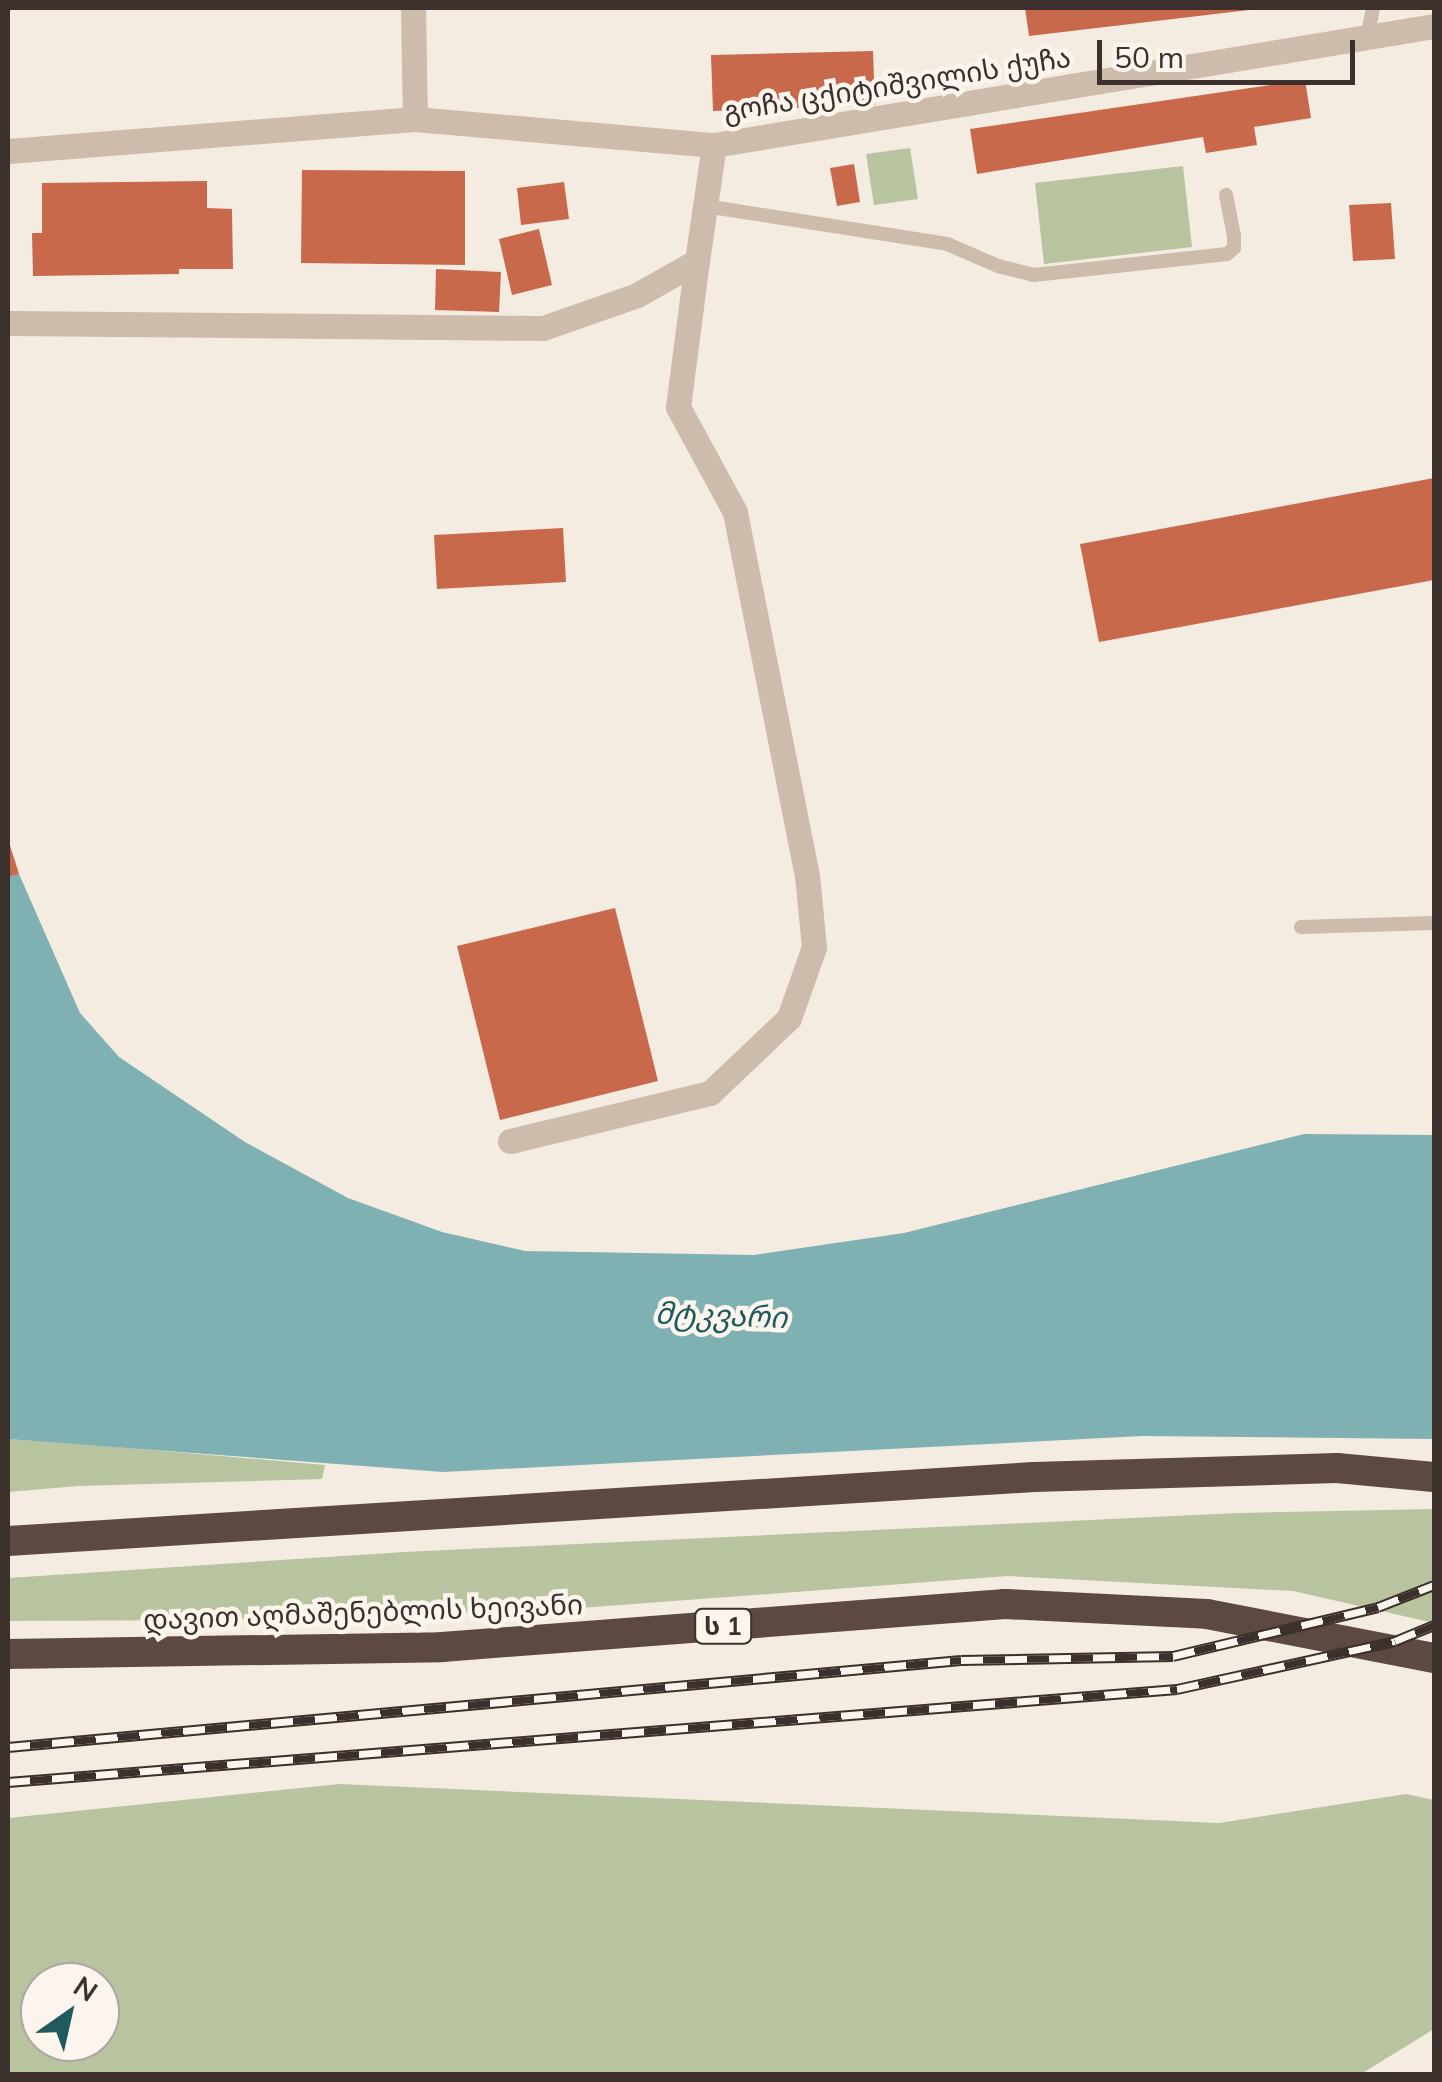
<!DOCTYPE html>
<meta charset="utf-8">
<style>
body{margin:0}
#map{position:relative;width:1442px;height:2082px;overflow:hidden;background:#f4ebe1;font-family:Mulish,"Noto Sans Georgian",sans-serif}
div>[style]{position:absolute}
.green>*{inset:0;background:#b8c4a0}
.water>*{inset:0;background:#7fb0b2}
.building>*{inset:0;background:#c8694b}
.service>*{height:14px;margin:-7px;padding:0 7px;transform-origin:7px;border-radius:7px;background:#cdbbac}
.minor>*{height:25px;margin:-12.5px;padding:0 12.5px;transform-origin:12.5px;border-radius:12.5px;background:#cdbbac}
.motorway>*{height:30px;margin:-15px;padding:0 15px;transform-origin:15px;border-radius:15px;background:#5c4a42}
.rail>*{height:11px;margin-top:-5.5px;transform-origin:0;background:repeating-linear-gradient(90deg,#fbf5ee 0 22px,#3b302b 0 44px);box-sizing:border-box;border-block:2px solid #3b302b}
span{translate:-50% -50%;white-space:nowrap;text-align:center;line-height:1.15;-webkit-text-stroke:9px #fbf5ee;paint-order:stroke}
.shield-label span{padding:2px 8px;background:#fbf5ee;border:2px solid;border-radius:8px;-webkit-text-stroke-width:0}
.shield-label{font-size:25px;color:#3b302b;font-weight:700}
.street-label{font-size:28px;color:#3b302b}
.water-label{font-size:30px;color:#1f5a5e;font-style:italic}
.frame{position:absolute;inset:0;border:10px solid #3b302b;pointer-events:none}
.north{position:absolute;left:20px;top:1962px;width:100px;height:100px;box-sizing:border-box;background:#fbf5ee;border:2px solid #aea6a0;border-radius:50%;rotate:34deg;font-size:28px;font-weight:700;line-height:40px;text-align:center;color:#3b302b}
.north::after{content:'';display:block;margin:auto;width:35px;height:45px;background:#1f5a5e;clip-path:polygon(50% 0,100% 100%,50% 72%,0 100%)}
.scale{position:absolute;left:1097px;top:40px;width:258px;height:45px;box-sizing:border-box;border:5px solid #3b302b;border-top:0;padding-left:12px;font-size:30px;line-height:35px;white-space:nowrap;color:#3b302b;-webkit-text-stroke:8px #fbf5ee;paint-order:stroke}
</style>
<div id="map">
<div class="green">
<div style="clip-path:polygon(910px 148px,918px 199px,874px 205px,866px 154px)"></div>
<div style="clip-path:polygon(1183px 166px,1192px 247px,1044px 264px,1035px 183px)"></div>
<div style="clip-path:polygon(8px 1439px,105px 1446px,325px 1465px,322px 1479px,78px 1486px,8px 1492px)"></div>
<div style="clip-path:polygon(1434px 1509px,1434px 1623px,1293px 1591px,1008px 1576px,553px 1610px,221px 1620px,8px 1621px,8px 1578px,404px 1552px,1238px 1513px)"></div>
<div style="clip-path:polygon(evenodd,340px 1784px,1219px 1823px,1406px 1794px,1434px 1800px,1434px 2029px,1361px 2074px,8px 2074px,8px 1818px,340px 1784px,100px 1982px,100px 2042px,40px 2042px,40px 1982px,100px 1982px)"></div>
</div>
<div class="water">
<div style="clip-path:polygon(19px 874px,80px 1013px,119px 1057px,245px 1142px,348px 1198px,442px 1232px,525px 1251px,754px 1255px,904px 1233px,1304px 1134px,1434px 1135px,1434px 1439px,1142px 1436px,443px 1472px,8px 1439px,8px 877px)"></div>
</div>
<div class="building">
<div style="clip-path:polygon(1025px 8px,1249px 8px,1249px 10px,1029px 36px)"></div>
<div style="clip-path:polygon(873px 51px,875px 105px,713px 111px,711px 55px)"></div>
<div style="clip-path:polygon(1305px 80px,1311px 118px,1254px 127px,1257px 145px,1206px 153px,1203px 137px,977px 174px,970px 129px)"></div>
<div style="clip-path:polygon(854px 164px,860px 202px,837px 206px,830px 168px)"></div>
<div style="clip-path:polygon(302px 170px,465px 171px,465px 265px,301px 263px)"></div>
<div style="clip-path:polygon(207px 181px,207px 208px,232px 209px,233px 269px,179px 269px,179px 274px,33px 276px,32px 233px,42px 233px,42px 183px)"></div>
<div style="clip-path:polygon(564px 182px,569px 219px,521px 225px,517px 188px)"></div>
<div style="clip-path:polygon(1391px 203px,1395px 259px,1353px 261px,1349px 205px)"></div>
<div style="clip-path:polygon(539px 229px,552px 285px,512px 295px,499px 239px)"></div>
<div style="clip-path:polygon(436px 269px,501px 272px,499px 312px,435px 310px)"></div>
<div style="clip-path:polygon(1434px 478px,1434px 580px,1099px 642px,1080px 544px)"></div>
<div style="clip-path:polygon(563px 528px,566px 582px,437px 589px,434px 535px)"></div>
<div style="clip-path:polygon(8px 839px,19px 874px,8px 877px)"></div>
<div style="clip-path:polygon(615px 908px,658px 1081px,500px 1120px,457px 946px)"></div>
</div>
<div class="service">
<div style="left:1367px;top:37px;width:30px;rotate:-78deg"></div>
<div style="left:705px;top:206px;width:245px;rotate:8.9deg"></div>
<div style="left:947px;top:244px;width:56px;rotate:23.3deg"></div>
<div style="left:998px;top:266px;width:37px;rotate:14deg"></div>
<div style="left:1034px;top:275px;width:194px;rotate:-6.2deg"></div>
<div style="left:1227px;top:254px;width:9px;rotate:-41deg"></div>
<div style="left:1234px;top:248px;width:12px;rotate:-90deg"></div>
<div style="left:1234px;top:236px;width:42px;rotate:-101deg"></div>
<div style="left:1301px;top:927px;width:133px;rotate:-1.7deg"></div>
</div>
<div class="minor">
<div style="left:413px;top:8px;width:111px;rotate:89deg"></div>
<div style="left:8px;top:151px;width:408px;rotate:-4.5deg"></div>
<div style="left:415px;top:119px;width:300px;rotate:5deg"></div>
<div style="left:714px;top:145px;width:730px;rotate:-9.38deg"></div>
<div style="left:8px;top:323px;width:535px;rotate:0.54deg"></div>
<div style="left:543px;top:328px;width:100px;rotate:-19.3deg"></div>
<div style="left:637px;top:295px;width:69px;rotate:-29.5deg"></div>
<div style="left:697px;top:261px;width:117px;rotate:-81.7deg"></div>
<div style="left:510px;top:1141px;width:206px;rotate:-13.5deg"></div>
<div style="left:710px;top:1093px;width:109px;rotate:-43.5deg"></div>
<div style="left:789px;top:1018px;width:75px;rotate:-70.6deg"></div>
<div style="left:814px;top:947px;width:71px;rotate:-95.6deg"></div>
<div style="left:807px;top:876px;width:371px;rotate:-101.2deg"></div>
<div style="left:735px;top:512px;width:119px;rotate:-118.5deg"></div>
<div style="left:678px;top:407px;width:147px;rotate:-82.6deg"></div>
</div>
<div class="motorway">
<div style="left:8px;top:1541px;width:1028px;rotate:-3.57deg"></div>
<div style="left:1034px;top:1477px;width:303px;rotate:-1.7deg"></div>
<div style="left:1337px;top:1468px;width:97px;rotate:5.3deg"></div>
<div style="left:8px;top:1654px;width:434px;rotate:-0.9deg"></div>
<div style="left:442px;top:1647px;width:565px;rotate:-4.37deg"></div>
<div style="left:1005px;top:1604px;width:202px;rotate:2.8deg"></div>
<div style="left:1207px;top:1614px;width:231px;rotate:11deg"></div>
</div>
<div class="rail">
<div style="left:8px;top:1747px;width:957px;rotate:-5.22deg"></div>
<div style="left:961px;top:1660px;width:212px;rotate:-1.1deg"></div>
<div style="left:1173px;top:1656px;width:211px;rotate:-13.4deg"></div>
<div style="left:1378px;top:1607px;width:60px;rotate:-21.4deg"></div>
<div style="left:8px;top:1782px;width:1173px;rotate:-4.55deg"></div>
<div style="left:1177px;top:1689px;width:223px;rotate:-12.4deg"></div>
<div style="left:1395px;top:1641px;width:42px;rotate:-22.3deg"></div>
</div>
<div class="shield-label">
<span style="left:723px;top:1626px">ს 1</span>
</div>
<div class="street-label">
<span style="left:897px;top:84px;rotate:-9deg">გოჩა ცქიტიშვილის ქუჩა</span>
<span style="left:363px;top:1612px;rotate:-2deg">დავით აღმაშენებლის ხეივანი</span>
</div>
<div class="water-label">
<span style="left:721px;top:1315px;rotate:2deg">მტკვარი</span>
</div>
<div class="frame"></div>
<div class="north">N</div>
<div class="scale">50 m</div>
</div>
